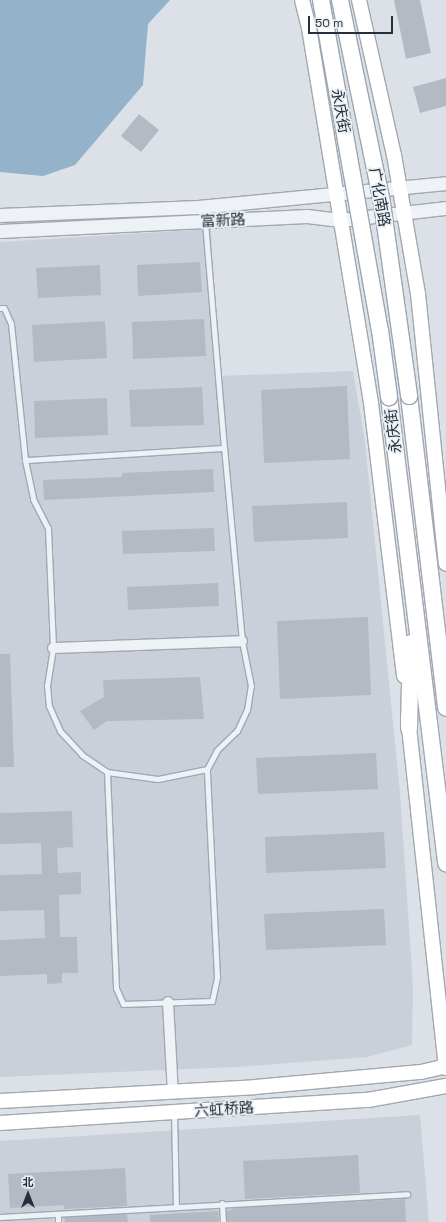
<!DOCTYPE html>
<meta charset="utf-8">
<style>
body{margin:0}
#map{position:relative;width:446px;height:1222px;overflow:hidden;background:#dce1e7;font-family:"Space Grotesk","Noto Sans SC",sans-serif}
div>[style]{position:absolute}
.built>*{inset:0;background:#cad0d9}
.water>*{inset:0;background:#94b2c9}
.building>*{inset:0;background:#b3bac4}
.roads{filter:drop-shadow(1px 0 #a1a8b1) drop-shadow(-1px 0 #a1a8b1) drop-shadow(0 1px #a1a8b1) drop-shadow(0 -1px #a1a8b1)}
.service>*{height:5px;margin:-2.5px;padding:0 2.5px;transform-origin:2.5px;border-radius:2.5px;background:#eef1f5}
.minor>*{height:10px;margin:-5px;padding:0 5px;transform-origin:5px;border-radius:5px;background:#eef1f5}
.tertiary>*{height:13px;margin:-6.5px;padding:0 6.5px;transform-origin:6.5px;border-radius:6.5px;background:#eef1f5}
.secondary>*{height:14px;margin:-7px;padding:0 7px;transform-origin:7px;border-radius:7px;background:#fff}
.primary>*{height:16px;margin:-8px;padding:0 8px;transform-origin:8px;border-radius:8px;background:#fff}
.bridges{filter:drop-shadow(1px 0 #9aa6b3) drop-shadow(-1px 0 #9aa6b3) drop-shadow(0 1px #9aa6b3) drop-shadow(0 -1px #9aa6b3)}
.primary-bridge>*{height:16px;margin:-8px;padding:0 8px;transform-origin:8px;border-radius:8px;background:#fff}
span{translate:-50% -50%;white-space:nowrap;text-align:center;line-height:1.15;-webkit-text-stroke:3.5px #ebf0f4;paint-order:stroke}
.street-label{font-size:15px;color:#25303d}
.north{position:absolute;left:8px;top:1174px;width:40px;height:40px;-webkit-text-stroke:3px #ebf0f4;paint-order:stroke;rotate:0deg;font-size:11px;font-weight:700;line-height:16px;text-align:center;color:#25303d}
.north::after{content:'';display:block;margin:auto;width:14px;height:18px;background:#25303d;clip-path:polygon(50% 0,100% 100%,50% 72%,0 100%)}
.scale{position:absolute;left:308px;top:16px;width:85px;height:18px;box-sizing:border-box;border:2px solid #25303d;border-top:0;padding-left:5px;font-size:12px;line-height:14px;white-space:nowrap;color:#25303d;-webkit-text-stroke:3px #ebf0f4;paint-order:stroke}
</style>
<div id="map">
<div class="built">
<div style="clip-path:polygon(211px 229px,217px 376px,353px 371px,365px 442px,400px 793px,413px 986px,412px 1045px,367px 1057px,236px 1067px,0 1077px,0 242px)"></div>
<div style="clip-path:polygon(420px 1115px,429px 1222px,0 1222px,0 1141px)"></div>
</div>
<div class="water">
<div style="clip-path:polygon(0 0,170px 0,148px 24px,143px 85px,75px 165px,43px 176px,0 172px)"></div>
</div>
<div class="building">
<div style="clip-path:polygon(394px 0,420px 0,431px 53px,406px 59px)"></div>
<div style="clip-path:polygon(446px 78px,446px 106px,420px 113px,413px 87px)"></div>
<div style="clip-path:polygon(139px 114px,159px 130px,141px 152px,121px 136px)"></div>
<div style="clip-path:polygon(200px 262px,202px 292px,138px 296px,137px 265px)"></div>
<div style="clip-path:polygon(100px 265px,101px 295px,38px 298px,36px 268px)"></div>
<div style="clip-path:polygon(204px 319px,206px 356px,133px 359px,132px 322px)"></div>
<div style="clip-path:polygon(105px 321px,107px 358px,34px 362px,32px 325px)"></div>
<div style="clip-path:polygon(347px 386px,350px 459px,264px 463px,261px 390px)"></div>
<div style="clip-path:polygon(202px 387px,204px 425px,131px 427px,129px 390px)"></div>
<div style="clip-path:polygon(107px 398px,108px 435px,35px 438px,34px 401px)"></div>
<div style="clip-path:polygon(213px 469px,214px 492px,44px 500px,43px 480px,122px 477px,122px 473px)"></div>
<div style="clip-path:polygon(347px 502px,348px 538px,254px 542px,252px 506px)"></div>
<div style="clip-path:polygon(214px 528px,215px 551px,123px 554px,122px 531px)"></div>
<div style="clip-path:polygon(218px 583px,219px 606px,128px 610px,127px 587px)"></div>
<div style="clip-path:polygon(368px 617px,371px 695px,280px 699px,277px 621px)"></div>
<div style="clip-path:polygon(0 654px,10px 654px,14px 767px,0 767px)"></div>
<div style="clip-path:polygon(200px 677px,204px 719px,107px 721px,94px 730px,80px 711px,104px 697px,103px 680px)"></div>
<div style="clip-path:polygon(376px 753px,378px 789px,258px 794px,256px 758px)"></div>
<div style="clip-path:polygon(72px 811px,73px 847px,57px 848px,58px 873px,81px 872px,81px 894px,59px 895px,60px 937px,77px 937px,78px 973px,62px 973px,62px 983px,47px 984px,47px 974px,0 976px,0 940px,45px 938px,44px 910px,0 911px,0 875px,42px 874px,41px 843px,0 844px,0 813px)"></div>
<div style="clip-path:polygon(384px 832px,386px 868px,266px 873px,265px 837px)"></div>
<div style="clip-path:polygon(384px 909px,386px 945px,266px 950px,264px 914px)"></div>
<div style="clip-path:polygon(358px 1155px,360px 1193px,245px 1199px,243px 1161px)"></div>
<div style="clip-path:polygon(125px 1168px,127px 1206px,64px 1209px,64px 1205px,10px 1208px,8px 1174px)"></div>
<div style="clip-path:polygon(405px 1199px,406px 1222px,227px 1222px,226px 1211px,232px 1210px,232px 1208px)"></div>
<div style="clip-path:polygon(218px 1211px,219px 1222px,150px 1222px,150px 1215px)"></div>
<div style="clip-path:polygon(127px 1214px,128px 1222px,65px 1222px,64px 1217px)"></div>
</div>
<div class="roads">
<div class="service">
<div style="left:205px;top:222px;width:227px;rotate:85.2deg"></div>
<div style="left:0;top:308px;width:4px"></div>
<div style="left:4px;top:308px;width:17px;rotate:66deg"></div>
<div style="left:11px;top:324px;width:137px;rotate:84.1deg"></div>
<div style="left:25px;top:460px;width:40px;rotate:78deg"></div>
<div style="left:33px;top:499px;width:33px;rotate:63deg"></div>
<div style="left:48px;top:528px;width:120px;rotate:87.6deg"></div>
<div style="left:53px;top:648px;width:37px;rotate:99deg"></div>
<div style="left:47px;top:685px;width:21px;rotate:85deg"></div>
<div style="left:49px;top:706px;width:27px;rotate:66deg"></div>
<div style="left:60px;top:731px;width:33px;rotate:47deg"></div>
<div style="left:82px;top:755px;width:30px;rotate:34deg"></div>
<div style="left:107px;top:772px;width:51px;rotate:7.8deg"></div>
<div style="left:158px;top:779px;width:50px;rotate:-11.5deg"></div>
<div style="left:207px;top:769px;width:21px;rotate:-62deg"></div>
<div style="left:217px;top:750px;width:28px;rotate:-44deg"></div>
<div style="left:237px;top:731px;width:23px;rotate:-65deg"></div>
<div style="left:247px;top:710px;width:24px;rotate:-81deg"></div>
<div style="left:251px;top:686px;width:46px;rotate:-101.3deg"></div>
<div style="left:242px;top:641px;width:194px;rotate:-95.3deg"></div>
<div style="left:224px;top:448px;width:199px;rotate:176.5deg"></div>
<div style="left:107px;top:772px;width:216px;rotate:87.6deg"></div>
<div style="left:116px;top:988px;width:17px;rotate:66deg"></div>
<div style="left:123px;top:1004px;width:89px;rotate:-1.9deg"></div>
<div style="left:212px;top:1001px;width:25px;rotate:-78deg"></div>
<div style="left:217px;top:977px;width:208px;rotate:-92.8deg"></div>
<div style="left:174px;top:1113px;width:92px;rotate:88.8deg"></div>
<div style="left:222px;top:1203px;width:19px;rotate:87deg"></div>
<div style="left:58px;top:1214px;width:8px;rotate:90deg"></div>
<div style="left:0;top:1217px;width:408px;rotate:-3.2deg"></div>
</div>
<div class="minor">
<div style="left:53px;top:648px;width:189px;rotate:-2.1deg"></div>
<div style="left:168px;top:1002px;width:91px;rotate:86.9deg"></div>
</div>
<div class="tertiary">
<div style="left:0;top:215px;width:198px;rotate:-2.3deg"></div>
<div style="left:198px;top:207px;width:249px;rotate:-5.5deg"></div>
<div style="left:0;top:231px;width:307px;rotate:-2.8deg"></div>
<div style="left:307px;top:216px;width:33px;rotate:7deg"></div>
<div style="left:340px;top:220px;width:107px;rotate:-6.5deg"></div>
</div>
<div class="secondary">
<div style="left:302px;top:0;width:29px;rotate:76deg"></div>
<div style="left:309px;top:28px;width:380px;rotate:80.6deg"></div>
<div style="left:371px;top:403px;width:275px;rotate:83.1deg"></div>
<div style="left:359px;top:0;width:159px;rotate:77.3deg"></div>
<div style="left:394px;top:155px;width:141px;rotate:80.2deg"></div>
<div style="left:418px;top:294px;width:271px;rotate:84.1deg"></div>
<div style="left:408px;top:718px;width:352px;rotate:83.8deg"></div>
<div style="left:0;top:1101px;width:255px;rotate:-3.1deg"></div>
<div style="left:255px;top:1087px;width:167px;rotate:-5.2deg"></div>
<div style="left:421px;top:1072px;width:26px;rotate:-13deg"></div>
<div style="left:0;top:1123px;width:369px;rotate:-3.6deg"></div>
<div style="left:368px;top:1100px;width:79px;rotate:-10.2deg"></div>
</div>
<div class="primary">
<div style="left:409px;top:396px;width:314px;rotate:83.2deg"></div>
<div style="left:389px;top:397px;width:470px;rotate:83deg"></div>
<div style="left:409px;top:728px;width:85px;rotate:-88.7deg"></div>
</div>
</div>
<div class="bridges">
<div class="primary-bridge">
<div style="left:321px;top:0;width:335px;rotate:79.9deg"></div>
<div style="left:380px;top:330px;width:68px;rotate:82.3deg"></div>
<div style="left:340px;top:0;width:207px;rotate:78.3deg"></div>
<div style="left:382px;top:203px;width:195px;rotate:82deg"></div>
</div>
</div>
<div class="street-label">
<span style="left:341px;top:111px;rotate:80deg">永庆街</span>
<span style="left:380px;top:197px;rotate:80deg">广化南路</span>
<span style="left:223px;top:220px;rotate:-3deg">富新路</span>
<span style="left:393px;top:431px;rotate:-97deg">永庆街</span>
<span style="left:224px;top:1109px;rotate:-4deg">六虹桥路</span>
</div>
<div class="north">北</div>
<div class="scale">50 m</div>
</div>
